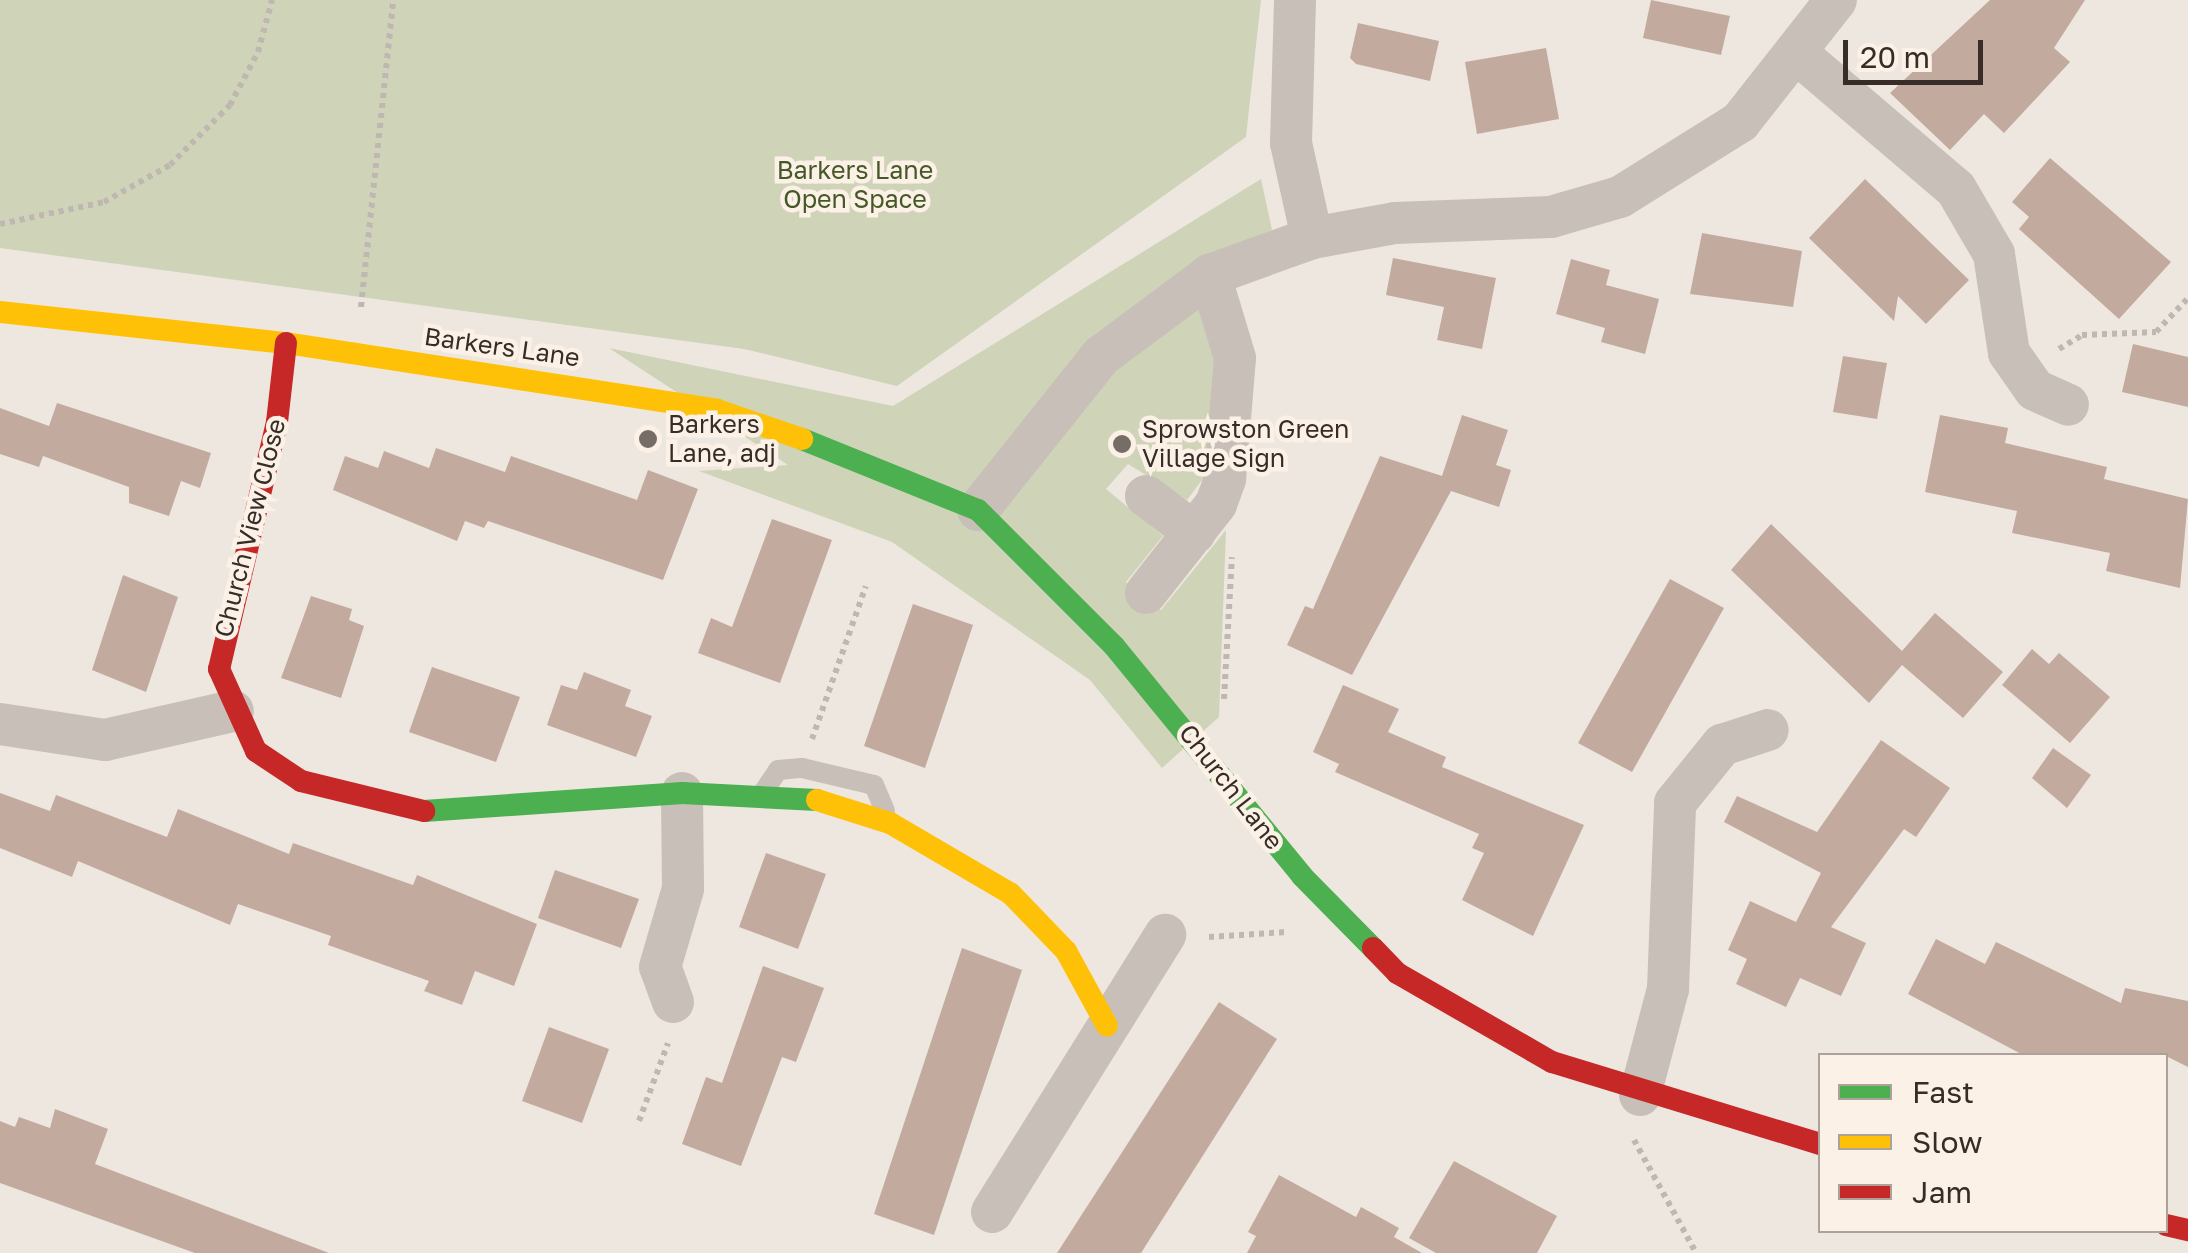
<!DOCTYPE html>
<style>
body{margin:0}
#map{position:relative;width:2188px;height:1253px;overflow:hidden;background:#eee7df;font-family:"Golos Text",sans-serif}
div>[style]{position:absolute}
.green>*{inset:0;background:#cfd4b8}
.building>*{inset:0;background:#c3aa9f}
.path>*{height:6px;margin-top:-3px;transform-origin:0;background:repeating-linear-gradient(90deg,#bfb7b1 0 5px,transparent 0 10px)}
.lane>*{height:20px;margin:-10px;padding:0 10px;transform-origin:10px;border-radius:10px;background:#c7bfb8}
.street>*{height:42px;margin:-21px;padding:0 21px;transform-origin:21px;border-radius:21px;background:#c7bfb8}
.fast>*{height:22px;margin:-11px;padding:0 11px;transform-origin:11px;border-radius:11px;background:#4caf50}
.slow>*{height:22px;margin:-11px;padding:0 11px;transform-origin:11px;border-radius:11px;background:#ffc107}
.jam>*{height:22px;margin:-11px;padding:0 11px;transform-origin:11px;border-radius:11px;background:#c62828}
.dots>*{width:28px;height:28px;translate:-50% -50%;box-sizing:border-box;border:5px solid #fbf1e6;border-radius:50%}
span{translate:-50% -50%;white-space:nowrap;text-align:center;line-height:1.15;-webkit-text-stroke:9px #fbf1e6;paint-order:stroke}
.park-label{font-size:25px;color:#465828}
.street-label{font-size:25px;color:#372c26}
.poi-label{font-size:25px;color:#372c26}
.left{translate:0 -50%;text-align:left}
.legend{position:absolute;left:1818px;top:1053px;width:350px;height:180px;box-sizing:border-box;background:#fbf1e6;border:2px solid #ada299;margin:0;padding:12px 18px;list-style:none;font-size:30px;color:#372c26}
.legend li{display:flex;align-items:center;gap:20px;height:50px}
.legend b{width:50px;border:2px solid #ada299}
.scale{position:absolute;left:1843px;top:40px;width:140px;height:45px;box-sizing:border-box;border:5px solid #372c26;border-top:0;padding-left:12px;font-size:30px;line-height:35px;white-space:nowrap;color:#372c26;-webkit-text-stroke:8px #fbf1e6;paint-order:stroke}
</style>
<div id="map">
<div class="green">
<div style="clip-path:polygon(0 0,1261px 0,1246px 137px,897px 386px,744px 349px,0 248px)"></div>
<div style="clip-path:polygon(1261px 179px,1272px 230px,1190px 267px,1214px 360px,1208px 472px,1187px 500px,1128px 464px,1106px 489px,1163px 536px,1126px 582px,1161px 610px,1226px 530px,1219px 717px,1162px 768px,1090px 680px,892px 542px,699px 471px,788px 465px,609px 348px,893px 406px)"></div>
</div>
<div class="building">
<div style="clip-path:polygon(1651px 0,1730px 16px,1721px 55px,1643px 38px)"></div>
<div style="clip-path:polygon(1990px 0,2085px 0,2054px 48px,2070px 62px,2004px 133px,1984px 114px,1950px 150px,1890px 93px)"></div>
<div style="clip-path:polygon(1358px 23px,1439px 41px,1430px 81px,1356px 64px,1350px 58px)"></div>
<div style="clip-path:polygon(1546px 48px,1559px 119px,1477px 134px,1465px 62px)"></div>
<div style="clip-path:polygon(2050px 158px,2171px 262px,2119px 319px,2019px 229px,2029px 217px,2012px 202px)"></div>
<div style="clip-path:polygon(1865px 179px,1969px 280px,1926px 324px,1898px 296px,1894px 321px,1809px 238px)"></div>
<div style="clip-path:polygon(1702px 233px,1802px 251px,1793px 307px,1690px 294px)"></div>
<div style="clip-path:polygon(1393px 258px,1496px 278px,1482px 349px,1437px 340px,1444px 307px,1386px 295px)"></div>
<div style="clip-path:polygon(1571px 259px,1610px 270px,1606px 285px,1659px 299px,1645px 354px,1601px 342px,1605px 328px,1556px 314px)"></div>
<div style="clip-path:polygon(2133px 344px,2188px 357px,2188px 407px,2122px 392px)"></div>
<div style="clip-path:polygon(1843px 356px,1887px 363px,1877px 419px,1833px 412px)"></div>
<div style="clip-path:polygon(57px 403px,211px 453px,200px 488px,181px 481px,169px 516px,129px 503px,129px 487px,43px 456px,39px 467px,0 454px,0 408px,49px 426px)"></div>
<div style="clip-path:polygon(1462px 415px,1508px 430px,1496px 465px,1511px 470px,1499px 507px,1451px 491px,1352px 675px,1287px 645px,1305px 606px,1313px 609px,1380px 456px,1442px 476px)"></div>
<div style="clip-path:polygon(1940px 415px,2008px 428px,2005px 443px,2107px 467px,2104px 479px,2188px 499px,2180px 588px,2106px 571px,2110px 553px,2012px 533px,2017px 511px,1925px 492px)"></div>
<div style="clip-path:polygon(436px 448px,505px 472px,511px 456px,637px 500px,648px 470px,698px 489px,663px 580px,488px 521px,484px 528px,465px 521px,457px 541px,333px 490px,345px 456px,378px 468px,384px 451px,429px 468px)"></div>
<div style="clip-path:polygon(772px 519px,832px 540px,780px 683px,698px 653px,711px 618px,732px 627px)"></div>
<div style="clip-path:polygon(1771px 524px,1902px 651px,1935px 613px,2003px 672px,1963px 718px,1902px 665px,1869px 703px,1731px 570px)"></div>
<div style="clip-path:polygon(123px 575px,178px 597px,146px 692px,92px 670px)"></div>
<div style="clip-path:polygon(1670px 579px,1724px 608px,1632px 772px,1578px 743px)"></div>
<div style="clip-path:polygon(311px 596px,352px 609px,349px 620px,364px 626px,341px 698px,281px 678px)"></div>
<div style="clip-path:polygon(913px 604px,973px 625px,925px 768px,864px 746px)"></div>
<div style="clip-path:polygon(2032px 649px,2049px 664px,2059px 653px,2110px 697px,2070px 743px,2002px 685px)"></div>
<div style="clip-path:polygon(432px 667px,520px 697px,496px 762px,409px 732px)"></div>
<div style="clip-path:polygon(584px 672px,631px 690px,625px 706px,652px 716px,636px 757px,547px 725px,561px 685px,577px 690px)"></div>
<div style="clip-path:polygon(1343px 685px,1399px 709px,1388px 732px,1446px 757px,1442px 767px,1584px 825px,1533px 936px,1462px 900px,1484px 853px,1472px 848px,1479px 834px,1335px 772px,1339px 764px,1313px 752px)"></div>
<div style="clip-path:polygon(1881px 740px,1950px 788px,1916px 837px,1904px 829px,1831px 927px,1866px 943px,1841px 996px,1800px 978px,1786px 1007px,1736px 984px,1747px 959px,1728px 950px,1750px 901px,1796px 922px,1821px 873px,1724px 822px,1737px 796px,1817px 832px)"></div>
<div style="clip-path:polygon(2053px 748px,2091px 775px,2067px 808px,2032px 778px)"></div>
<div style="clip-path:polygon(0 793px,50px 811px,56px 795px,167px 837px,178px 809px,289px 854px,293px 843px,413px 885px,417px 875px,537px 924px,514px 986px,475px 971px,462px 1005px,424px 991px,429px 981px,328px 945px,331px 936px,238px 904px,230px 925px,78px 861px,72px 877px,0 848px)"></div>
<div style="clip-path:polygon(766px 853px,826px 874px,798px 949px,739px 927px)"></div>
<div style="clip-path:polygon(555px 870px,639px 899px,621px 948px,538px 918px)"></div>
<div style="clip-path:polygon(1936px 939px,1985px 964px,1996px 942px,2121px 1003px,2125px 988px,2188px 1001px,2188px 1067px,2166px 1056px,2025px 1056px,1908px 994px)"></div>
<div style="clip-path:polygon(962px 948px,1022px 970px,934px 1235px,874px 1214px)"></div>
<div style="clip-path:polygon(763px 966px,824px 988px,796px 1062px,782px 1057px,741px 1166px,682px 1144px,706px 1077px,722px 1083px)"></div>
<div style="clip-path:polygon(1219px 1002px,1277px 1039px,1141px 1253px,1057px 1253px)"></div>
<div style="clip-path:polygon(549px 1027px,609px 1049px,582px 1123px,522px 1101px)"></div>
<div style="clip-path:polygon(55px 1109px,108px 1129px,95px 1164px,329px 1253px,195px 1253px,0 1183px,0 1121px,15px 1127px,19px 1117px,50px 1128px)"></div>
<div style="clip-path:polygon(1454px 1161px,1557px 1216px,1537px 1253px,1436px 1253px,1409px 1238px)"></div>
<div style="clip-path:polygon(1279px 1175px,1356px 1217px,1361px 1207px,1399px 1228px,1394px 1237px,1422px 1253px,1247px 1253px,1256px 1236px,1248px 1232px)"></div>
</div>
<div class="path">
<div style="left:0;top:224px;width:106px;rotate:-11.9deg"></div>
<div style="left:104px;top:202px;width:76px;rotate:-29.3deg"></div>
<div style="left:170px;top:165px;width:85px;rotate:-45deg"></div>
<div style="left:230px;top:105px;width:60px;rotate:-62.2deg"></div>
<div style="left:258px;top:52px;width:54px;rotate:-74.9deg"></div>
<div style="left:361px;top:307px;width:309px;rotate:-84deg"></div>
<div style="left:2059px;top:349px;width:27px;rotate:-31deg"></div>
<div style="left:2082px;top:335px;width:74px;rotate:-2.3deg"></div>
<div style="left:2156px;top:332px;width:47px;rotate:-46.7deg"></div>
<div style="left:1224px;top:699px;width:142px;rotate:-86.8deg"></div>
<div style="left:812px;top:739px;width:162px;rotate:-70.6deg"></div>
<div style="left:1209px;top:937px;width:78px;rotate:-3.7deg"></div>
<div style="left:639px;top:1121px;width:83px;rotate:-69.6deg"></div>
<div style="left:1634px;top:1140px;width:129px;rotate:61.2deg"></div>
</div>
<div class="lane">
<div style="left:764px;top:791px;width:25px;rotate:-56deg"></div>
<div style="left:778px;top:770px;width:24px;rotate:-5deg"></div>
<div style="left:802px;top:768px;width:74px;rotate:13.3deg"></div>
<div style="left:874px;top:785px;width:28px;rotate:67deg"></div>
</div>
<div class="street">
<div style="left:1295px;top:0;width:143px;rotate:91.6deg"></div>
<div style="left:1291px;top:143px;width:97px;rotate:77.5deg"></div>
<div style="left:1799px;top:55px;width:206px;rotate:40.5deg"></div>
<div style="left:1956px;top:189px;width:75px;rotate:59.7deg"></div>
<div style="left:1994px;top:254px;width:100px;rotate:81.4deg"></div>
<div style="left:2009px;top:353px;width:45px;rotate:54.9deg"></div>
<div style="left:2035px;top:390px;width:36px;rotate:24deg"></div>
<div style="left:1146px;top:496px;width:61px;rotate:37.1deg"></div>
<div style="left:978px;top:510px;width:197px;rotate:-51.4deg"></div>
<div style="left:1101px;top:356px;width:136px;rotate:-36.6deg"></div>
<div style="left:1210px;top:275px;width:109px;rotate:-19.9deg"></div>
<div style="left:1312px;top:238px;width:84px;rotate:-10.2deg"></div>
<div style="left:1395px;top:223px;width:156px;rotate:-2.2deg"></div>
<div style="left:1551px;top:217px;width:72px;rotate:-16.2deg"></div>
<div style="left:1620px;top:197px;width:142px;rotate:-32deg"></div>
<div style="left:1740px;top:122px;width:155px;rotate:-51.8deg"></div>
<div style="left:1146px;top:593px;width:113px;rotate:-51.8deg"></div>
<div style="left:1216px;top:504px;width:27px;rotate:-70deg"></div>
<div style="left:1225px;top:479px;width:121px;rotate:-85.3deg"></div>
<div style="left:1235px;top:358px;width:87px;rotate:-106.8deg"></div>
<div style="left:0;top:724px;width:106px;rotate:8.7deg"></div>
<div style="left:105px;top:740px;width:131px;rotate:-12.8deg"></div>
<div style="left:673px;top:1002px;width:37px;rotate:-110deg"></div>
<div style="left:660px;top:967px;width:81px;rotate:-73.6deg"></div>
<div style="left:683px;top:889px;width:96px;rotate:-90.6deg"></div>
<div style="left:1640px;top:1095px;width:110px;rotate:-75.2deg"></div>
<div style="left:1668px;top:989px;width:186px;rotate:-87.8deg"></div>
<div style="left:1675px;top:803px;width:75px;rotate:-51deg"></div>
<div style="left:1722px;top:745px;width:48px;rotate:-18.1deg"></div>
<div style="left:992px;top:1212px;width:327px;rotate:-58deg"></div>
</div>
<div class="fast">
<div style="left:802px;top:439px;width:190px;rotate:22deg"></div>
<div style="left:978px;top:510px;width:192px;rotate:45deg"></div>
<div style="left:1114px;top:646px;width:297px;rotate:50.7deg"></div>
<div style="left:1302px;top:876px;width:101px;rotate:45.4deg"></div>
<div style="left:424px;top:811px;width:259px;rotate:-4deg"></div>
<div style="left:682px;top:793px;width:135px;rotate:3deg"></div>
</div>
<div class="slow">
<div style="left:0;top:312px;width:288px;rotate:6.2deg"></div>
<div style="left:286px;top:343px;width:436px;rotate:8.8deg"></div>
<div style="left:717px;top:410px;width:90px;rotate:18.8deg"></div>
<div style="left:817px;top:800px;width:77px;rotate:17.5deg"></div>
<div style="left:890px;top:823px;width:139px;rotate:30.3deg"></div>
<div style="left:1010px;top:893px;width:81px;rotate:46deg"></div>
<div style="left:1066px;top:951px;width:85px;rotate:61.3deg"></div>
</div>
<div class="jam">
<div style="left:286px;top:343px;width:80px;rotate:96.5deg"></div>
<div style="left:277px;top:422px;width:254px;rotate:103.2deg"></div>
<div style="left:219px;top:669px;width:90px;rotate:65.7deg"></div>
<div style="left:256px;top:751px;width:54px;rotate:33.7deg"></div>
<div style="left:301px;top:781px;width:127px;rotate:13.7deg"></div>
<div style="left:1373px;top:948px;width:35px;rotate:46deg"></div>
<div style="left:1397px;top:973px;width:179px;rotate:29.9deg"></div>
<div style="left:1552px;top:1062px;width:280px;rotate:17deg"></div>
<div style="left:2166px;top:1225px;width:23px;rotate:13deg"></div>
</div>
<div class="dots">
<div style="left:648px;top:439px;background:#776d67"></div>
<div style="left:1122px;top:444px;background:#776d67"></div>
</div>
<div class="park-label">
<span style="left:855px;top:185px">Barkers Lane<br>Open Space</span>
</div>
<div class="street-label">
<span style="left:502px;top:347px;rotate:8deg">Barkers Lane</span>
<span style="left:250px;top:528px;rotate:-76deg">Church View Close</span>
<span style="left:1231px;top:787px;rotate:52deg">Church Lane</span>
</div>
<div class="poi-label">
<span class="left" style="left:668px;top:439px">Barkers<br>Lane, adj</span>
<span class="left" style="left:1142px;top:444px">Sprowston Green<br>Village Sign</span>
</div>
<ul class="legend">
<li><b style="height:12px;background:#4caf50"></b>Fast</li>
<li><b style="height:12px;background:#ffc107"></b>Slow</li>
<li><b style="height:12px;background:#c62828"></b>Jam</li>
</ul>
<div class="scale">20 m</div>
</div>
